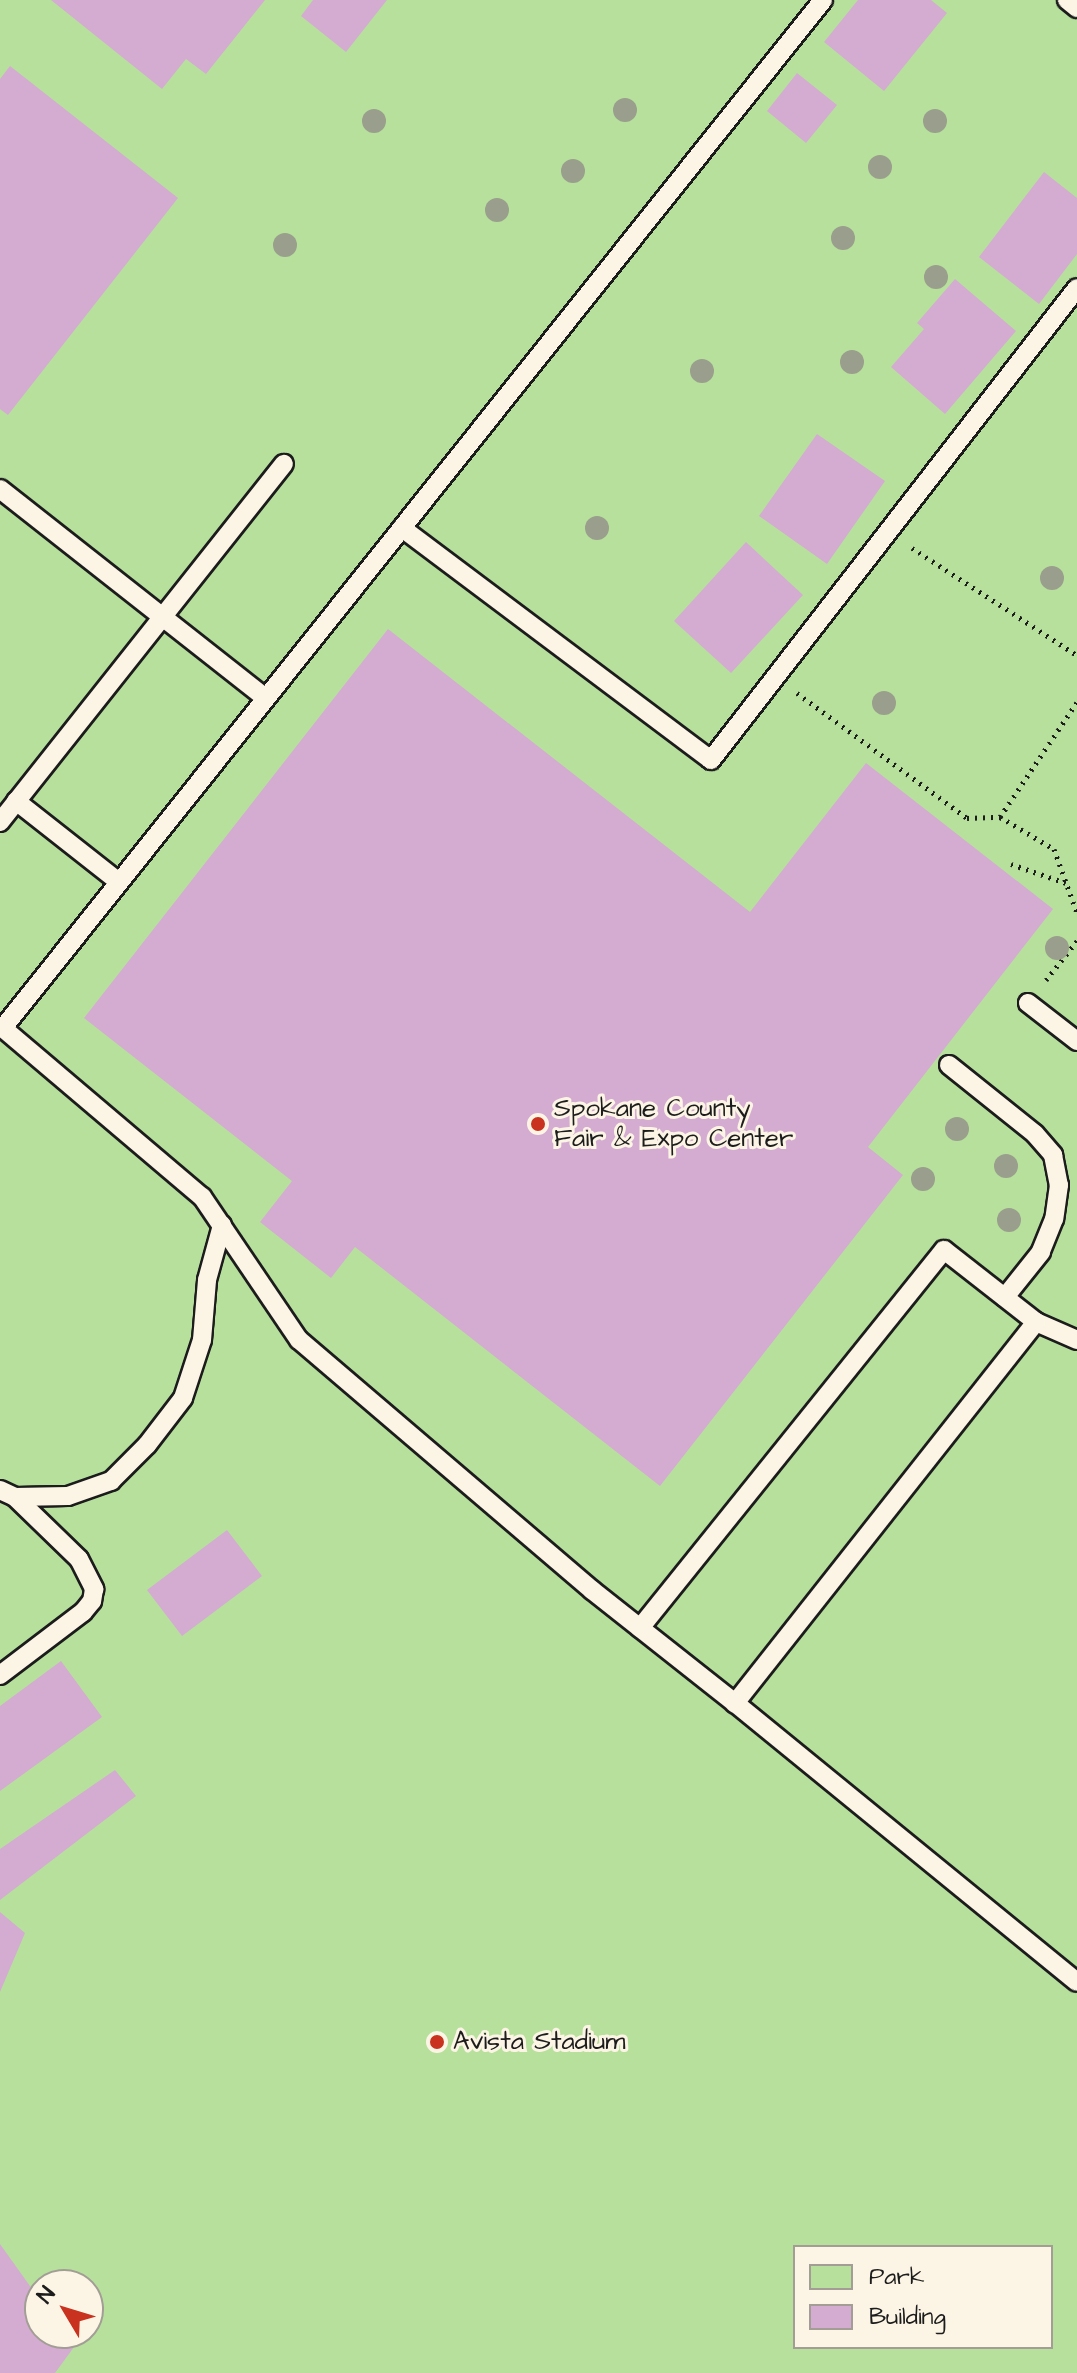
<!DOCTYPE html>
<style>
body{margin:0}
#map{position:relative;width:1077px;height:2373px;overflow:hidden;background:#fcf5e5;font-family:"Architects Daughter",sans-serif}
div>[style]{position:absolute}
.green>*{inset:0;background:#b7e09d}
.building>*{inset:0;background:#d4abd1}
.path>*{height:5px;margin-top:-2.5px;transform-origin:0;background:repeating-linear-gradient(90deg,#1c1c1c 0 2px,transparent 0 8px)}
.roads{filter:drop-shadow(2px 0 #1c1c1c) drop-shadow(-2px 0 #1c1c1c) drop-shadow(0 2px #1c1c1c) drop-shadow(0 -2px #1c1c1c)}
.lane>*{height:18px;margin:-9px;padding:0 9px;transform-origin:9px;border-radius:9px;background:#fcf5e5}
.trees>*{width:24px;height:24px;margin:-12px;border-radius:50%;background:#9a9e8c}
.dots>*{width:22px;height:22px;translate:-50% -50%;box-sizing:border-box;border:4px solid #fcf5e5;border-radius:50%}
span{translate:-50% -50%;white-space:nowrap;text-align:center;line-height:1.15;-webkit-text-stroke:6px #fcf5e5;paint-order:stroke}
.poi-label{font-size:26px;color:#1c1c1c}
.left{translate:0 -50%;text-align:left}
.legend{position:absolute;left:793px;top:2245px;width:260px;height:104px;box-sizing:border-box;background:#fcf5e5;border:2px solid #a29e95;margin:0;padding:10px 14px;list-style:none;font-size:24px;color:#1c1c1c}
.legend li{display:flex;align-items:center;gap:16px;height:40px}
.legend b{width:40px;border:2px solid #a29e95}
.north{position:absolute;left:24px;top:2269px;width:80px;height:80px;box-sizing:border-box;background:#fcf5e5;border:2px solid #a29e95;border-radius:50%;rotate:308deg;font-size:22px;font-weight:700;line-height:32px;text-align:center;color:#1c1c1c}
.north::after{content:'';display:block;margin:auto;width:28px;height:36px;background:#c8321e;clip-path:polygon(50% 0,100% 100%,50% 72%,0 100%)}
</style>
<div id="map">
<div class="green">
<div style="clip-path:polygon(evenodd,0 0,1077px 0,1077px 2373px,0 2373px,0 0,795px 2247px,1051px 2247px,1051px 2347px,795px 2347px,795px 2247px,0 0,40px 2285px,88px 2285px,88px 2333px,40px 2333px,40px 2285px)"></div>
</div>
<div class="building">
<div style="clip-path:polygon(51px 0,265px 0,206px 74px,186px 59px,162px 89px)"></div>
<div style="clip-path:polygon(313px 0,387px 0,346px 52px,301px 16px)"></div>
<div style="clip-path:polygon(858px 0,931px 0,947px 13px,884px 91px,824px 42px)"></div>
<div style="clip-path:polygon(10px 66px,178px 198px,8px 415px,0 409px,0 79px)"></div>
<div style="clip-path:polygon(797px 73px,837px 105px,806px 143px,767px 111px)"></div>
<div style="clip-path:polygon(1044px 172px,1077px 198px,1077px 254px,1039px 304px,979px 257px)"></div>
<div style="clip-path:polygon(955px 279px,1016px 331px,945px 414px,891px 367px,924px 329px,917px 323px)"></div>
<div style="clip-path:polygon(817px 434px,885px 481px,827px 564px,759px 516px)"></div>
<div style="clip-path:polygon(746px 542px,803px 595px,731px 673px,674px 621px)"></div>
<div style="clip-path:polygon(388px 629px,750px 912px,866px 763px,1053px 909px,868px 1147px,903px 1175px,660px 1486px,355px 1247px,331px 1278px,260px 1222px,292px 1181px,84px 1018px)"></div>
<div style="clip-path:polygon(227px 1530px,262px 1576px,182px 1636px,147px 1590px)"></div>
<div style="clip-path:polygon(61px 1661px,102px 1717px,0 1791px,0 1706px)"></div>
<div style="clip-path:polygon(115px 1770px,136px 1796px,0 1900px,0 1849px)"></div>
<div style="clip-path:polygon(0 1912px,25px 1933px,0 1992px)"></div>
<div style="clip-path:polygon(0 2244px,40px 2300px,40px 2333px,64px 2333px,74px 2347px,55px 2373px,0 2373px)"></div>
</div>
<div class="path">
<div style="left:912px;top:548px;width:197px;rotate:33deg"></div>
<div style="left:797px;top:693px;width:211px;rotate:36.3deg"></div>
<div style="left:967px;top:818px;width:33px;rotate:-2deg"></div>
<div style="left:1000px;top:817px;width:63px;rotate:30.7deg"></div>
<div style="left:1054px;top:849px;width:68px;rotate:70.2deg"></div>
<div style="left:1000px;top:817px;width:138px;rotate:-56.2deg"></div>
<div style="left:1011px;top:864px;width:58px;rotate:19.1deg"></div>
<div style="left:1046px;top:980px;width:50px;rotate:-51.5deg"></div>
</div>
<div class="roads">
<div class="lane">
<div style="left:1067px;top:0;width:13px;rotate:39deg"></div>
<div style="left:0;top:489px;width:338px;rotate:38.2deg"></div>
<div style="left:402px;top:528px;width:386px;rotate:36.9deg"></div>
<div style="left:711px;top:760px;width:597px;rotate:-52.21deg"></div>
<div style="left:16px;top:801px;width:131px;rotate:38.2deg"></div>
<div style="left:0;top:822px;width:457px;rotate:-51.6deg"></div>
<div style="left:1028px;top:1003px;width:62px;rotate:37.8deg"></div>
<div style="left:949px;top:1065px;width:110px;rotate:38.7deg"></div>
<div style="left:1035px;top:1134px;width:28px;rotate:49deg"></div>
<div style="left:1053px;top:1155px;width:31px;rotate:79deg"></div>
<div style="left:1059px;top:1185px;width:34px;rotate:98deg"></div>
<div style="left:1054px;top:1219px;width:35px;rotate:112deg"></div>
<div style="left:1041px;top:1252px;width:58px;rotate:128.7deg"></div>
<div style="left:1036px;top:1322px;width:45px;rotate:23.7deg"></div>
<div style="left:0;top:1490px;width:17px;rotate:25deg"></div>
<div style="left:15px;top:1497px;width:89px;rotate:44.1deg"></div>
<div style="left:79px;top:1559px;width:34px;rotate:63deg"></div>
<div style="left:94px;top:1589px;width:12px;rotate:99deg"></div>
<div style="left:92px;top:1601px;width:14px;rotate:129deg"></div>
<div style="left:83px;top:1612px;width:104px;rotate:142.8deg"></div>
<div style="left:15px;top:1497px;width:53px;rotate:-1.1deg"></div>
<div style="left:68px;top:1496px;width:46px;rotate:-19.2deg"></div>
<div style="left:111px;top:1481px;width:51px;rotate:-45deg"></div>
<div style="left:147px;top:1445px;width:59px;rotate:-52.5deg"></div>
<div style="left:183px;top:1398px;width:61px;rotate:-71.9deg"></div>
<div style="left:202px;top:1340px;width:60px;rotate:-85.2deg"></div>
<div style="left:207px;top:1280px;width:57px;rotate:-74.7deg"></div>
<div style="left:640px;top:1628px;width:485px;rotate:-51.2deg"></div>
<div style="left:944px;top:1250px;width:117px;rotate:38deg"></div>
<div style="left:1036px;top:1322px;width:486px;rotate:128.3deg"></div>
<div style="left:735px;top:1703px;width:182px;rotate:-141.7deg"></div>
<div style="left:592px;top:1590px;width:385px;rotate:-139.5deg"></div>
<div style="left:299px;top:1340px;width:173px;rotate:-124.1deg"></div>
<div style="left:202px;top:1197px;width:261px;rotate:-139.7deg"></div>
<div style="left:3px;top:1028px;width:1315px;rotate:-51.42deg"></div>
<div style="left:735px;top:1703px;width:441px;rotate:39.2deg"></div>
</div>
</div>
<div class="trees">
<div style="left:625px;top:110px"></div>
<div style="left:374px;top:121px"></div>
<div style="left:935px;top:121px"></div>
<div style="left:880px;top:167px"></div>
<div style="left:573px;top:171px"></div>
<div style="left:497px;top:210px"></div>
<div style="left:843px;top:238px"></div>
<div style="left:285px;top:245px"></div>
<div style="left:936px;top:277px"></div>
<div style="left:852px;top:362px"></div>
<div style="left:702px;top:371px"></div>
<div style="left:597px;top:528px"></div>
<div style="left:1052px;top:578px"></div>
<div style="left:884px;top:703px"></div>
<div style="left:1057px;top:948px"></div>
<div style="left:957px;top:1129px"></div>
<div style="left:1006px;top:1166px"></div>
<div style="left:923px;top:1179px"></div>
<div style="left:1009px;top:1220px"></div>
</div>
<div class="dots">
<div style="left:538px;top:1124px;background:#c8321e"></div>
<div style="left:437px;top:2042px;background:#c8321e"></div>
</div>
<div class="poi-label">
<span class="left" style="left:554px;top:1124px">Spokane County<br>Fair &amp; Expo Center</span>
<span class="left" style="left:453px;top:2042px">Avista Stadium</span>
</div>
<ul class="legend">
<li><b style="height:22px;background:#b7e09d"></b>Park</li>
<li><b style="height:22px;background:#d4abd1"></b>Building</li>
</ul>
<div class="north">N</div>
</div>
